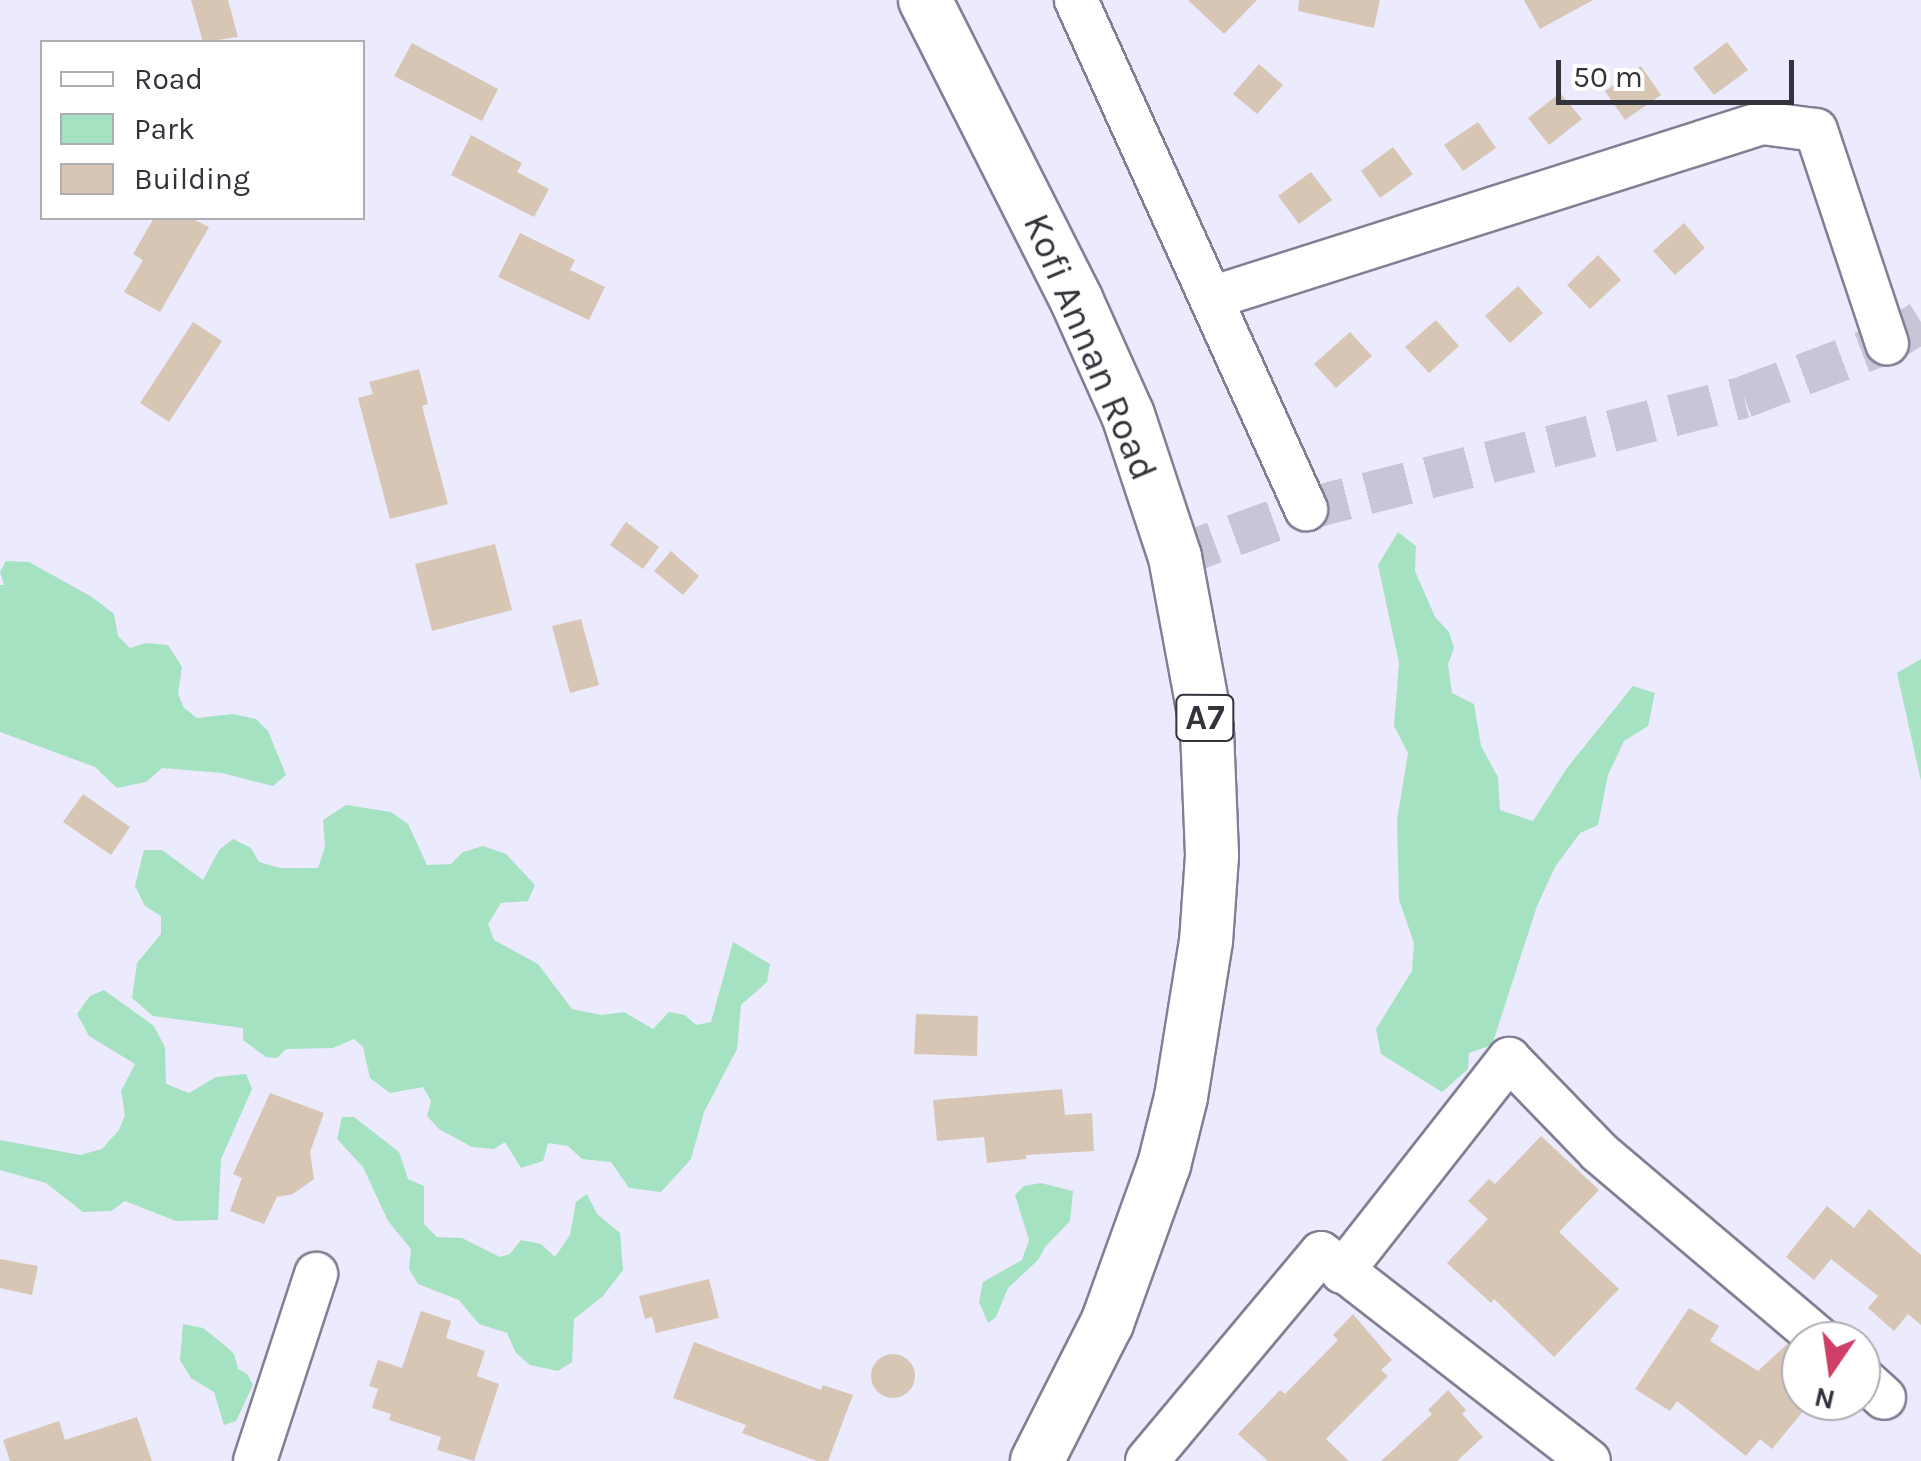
<!DOCTYPE html>
<style>
body{margin:0}
#map{position:relative;width:1921px;height:1461px;overflow:hidden;background:#eceafd;font-family:Karla,sans-serif}
div>[style]{position:absolute}
.green>*{inset:0;background:#a5e2c2}
.building>*{inset:0;background:#d8c6b4}
.round{border-radius:50%}
.minor-tunnel>*{height:42px;margin-top:-21px;transform-origin:0;background:repeating-linear-gradient(90deg,#c7c5d6 0 42px,transparent 0 63px)}
.roads{filter:drop-shadow(2px 0 #827f94) drop-shadow(-2px 0 #827f94) drop-shadow(0 2px #827f94) drop-shadow(0 -2px #827f94)}
.minor>*{height:42px;margin:-21px;padding:0 21px;transform-origin:21px;border-radius:21px;background:#fff}
.major>*{height:52px;margin:-26px;padding:0 26px;transform-origin:26px;border-radius:26px;background:#fff}
span{translate:-50% -50%;white-space:nowrap;text-align:center;line-height:1.15;-webkit-text-stroke:9px #fff;paint-order:stroke}
.shield-label span{padding:2px 8px;background:#fff;border:2px solid;border-radius:8px;-webkit-text-stroke-width:0}
.shield-label{font-size:35px;color:#34333c;font-weight:700}
.street-label{font-size:38px;color:#34333c}
.legend{position:absolute;left:40px;top:40px;width:325px;height:180px;box-sizing:border-box;background:#fff;border:2px solid #aeadb1;margin:0;padding:12px 18px;list-style:none;font-size:30px;color:#34333c}
.legend li{display:flex;align-items:center;gap:20px;height:50px}
.legend b{width:50px;border:2px solid #aeadb1}
.north{position:absolute;left:1781px;top:1321px;width:100px;height:100px;box-sizing:border-box;background:#fff;border:2px solid #aeadb1;border-radius:50%;rotate:193deg;font-size:28px;font-weight:700;line-height:40px;text-align:center;color:#34333c}
.north::after{content:'';display:block;margin:auto;width:35px;height:45px;background:#ce3f65;clip-path:polygon(50% 0,100% 100%,50% 72%,0 100%)}
.scale{position:absolute;left:1556px;top:60px;width:238px;height:45px;box-sizing:border-box;border:5px solid #34333c;border-top:0;padding-left:12px;font-size:30px;line-height:35px;white-space:nowrap;color:#34333c;-webkit-text-stroke:8px #fff;paint-order:stroke}
</style>
<div id="map">
<div class="green">
<div style="clip-path:polygon(1398px 532px,1416px 546px,1415px 571px,1435px 617px,1449px 632px,1454px 648px,1448px 664px,1452px 693px,1474px 704px,1481px 746px,1498px 777px,1500px 810px,1533px 821px,1567px 768px,1633px 686px,1655px 693px,1648px 726px,1624px 741px,1608px 775px,1598px 825px,1580px 833px,1555px 867px,1537px 906px,1492px 1045px,1469px 1053px,1468px 1069px,1442px 1092px,1381px 1054px,1376px 1029px,1412px 971px,1414px 943px,1399px 900px,1397px 820px,1408px 753px,1394px 726px,1399px 663px,1378px 565px)"></div>
<div style="clip-path:polygon(6px 561px,29px 562px,92px 597px,114px 614px,118px 636px,130px 648px,146px 643px,168px 645px,182px 667px,178px 694px,184px 708px,197px 718px,233px 714px,256px 719px,268px 731px,286px 775px,273px 786px,222px 773px,162px 768px,146px 782px,117px 788px,95px 767px,0 732px,0 585px,4px 585px,0 572px)"></div>
<div style="clip-path:polygon(1921px 659px,1921px 781px,1897px 673px)"></div>
<div style="clip-path:polygon(346px 805px,391px 812px,408px 824px,427px 865px,451px 864px,463px 852px,483px 846px,506px 854px,535px 885px,528px 901px,501px 903px,488px 924px,494px 940px,538px 964px,572px 1009px,601px 1015px,624px 1012px,653px 1029px,669px 1012px,685px 1015px,696px 1025px,711px 1022px,733px 942px,770px 964px,767px 982px,741px 1005px,737px 1049px,704px 1112px,691px 1159px,661px 1192px,629px 1188px,611px 1162px,582px 1159px,568px 1146px,548px 1143px,543px 1161px,521px 1168px,505px 1142px,494px 1149px,472px 1147px,439px 1129px,427px 1116px,431px 1101px,423px 1087px,390px 1093px,370px 1078px,363px 1047px,354px 1039px,333px 1048px,286px 1049px,277px 1058px,266px 1057px,243px 1040px,243px 1028px,153px 1016px,132px 998px,137px 963px,161px 934px,161px 916px,145px 906px,135px 886px,144px 850px,162px 850px,203px 880px,219px 850px,233px 839px,251px 848px,259px 862px,280px 868px,318px 868px,325px 847px,323px 820px)"></div>
<div style="clip-path:polygon(104px 990px,154px 1026px,165px 1047px,166px 1084px,189px 1093px,216px 1077px,246px 1074px,252px 1089px,221px 1159px,218px 1220px,176px 1221px,125px 1201px,111px 1211px,83px 1212px,46px 1183px,0 1170px,0 1140px,80px 1155px,102px 1149px,119px 1130px,125px 1115px,121px 1091px,135px 1064px,89px 1036px,77px 1014px,90px 996px)"></div>
<div style="clip-path:polygon(342px 1117px,354px 1117px,399px 1152px,408px 1179px,424px 1186px,424px 1224px,437px 1237px,462px 1238px,500px 1257px,510px 1254px,521px 1240px,541px 1244px,555px 1257px,570px 1235px,576px 1202px,587px 1194px,597px 1214px,620px 1233px,623px 1270px,603px 1296px,574px 1319px,572px 1362px,558px 1371px,530px 1365px,516px 1353px,507px 1333px,479px 1324px,459px 1300px,418px 1284px,409px 1269px,411px 1249px,388px 1221px,363px 1167px,337px 1139px)"></div>
<div style="clip-path:polygon(1041px 1183px,1073px 1191px,1070px 1221px,1045px 1247px,1038px 1260px,1008px 1288px,996px 1317px,988px 1323px,979px 1302px,983px 1282px,1022px 1260px,1029px 1240px,1015px 1195px,1024px 1186px)"></div>
<div style="clip-path:polygon(183px 1324px,203px 1328px,222px 1343px,234px 1354px,238px 1369px,247px 1374px,253px 1385px,236px 1421px,224px 1425px,214px 1392px,191px 1378px,180px 1360px)"></div>
</div>
<div class="building">
<div style="clip-path:polygon(191px 0,228px 0,238px 37px,203px 42px)"></div>
<div style="clip-path:polygon(1188px 0,1257px 0,1224px 34px)"></div>
<div style="clip-path:polygon(1299px 0,1380px 0,1374px 28px,1298px 11px)"></div>
<div style="clip-path:polygon(1524px 0,1593px 0,1540px 29px)"></div>
<div style="clip-path:polygon(1727px 42px,1748px 70px,1714px 95px,1693px 68px)"></div>
<div style="clip-path:polygon(412px 43px,498px 89px,482px 121px,394px 76px)"></div>
<div style="clip-path:polygon(1259px 64px,1283px 85px,1257px 114px,1233px 94px)"></div>
<div style="clip-path:polygon(1641px 66px,1661px 95px,1625px 120px,1605px 91px)"></div>
<div style="clip-path:polygon(1560px 93px,1582px 119px,1549px 145px,1528px 118px)"></div>
<div style="clip-path:polygon(1478px 122px,1496px 148px,1463px 171px,1444px 145px)"></div>
<div style="clip-path:polygon(471px 135px,522px 163px,517px 172px,549px 189px,534px 217px,451px 175px)"></div>
<div style="clip-path:polygon(1393px 147px,1413px 174px,1380px 198px,1361px 171px)"></div>
<div style="clip-path:polygon(1311px 172px,1332px 200px,1299px 224px,1278px 196px)"></div>
<div style="clip-path:polygon(154px 218px,191px 218px,209px 227px,160px 312px,124px 292px,143px 260px,133px 254px)"></div>
<div style="clip-path:polygon(1684px 223px,1705px 248px,1675px 275px,1653px 251px)"></div>
<div style="clip-path:polygon(520px 233px,575px 260px,570px 270px,605px 287px,589px 320px,498px 277px)"></div>
<div style="clip-path:polygon(1598px 255px,1621px 280px,1590px 309px,1567px 285px)"></div>
<div style="clip-path:polygon(1518px 286px,1543px 313px,1510px 343px,1485px 316px)"></div>
<div style="clip-path:polygon(1436px 320px,1459px 346px,1429px 373px,1405px 347px)"></div>
<div style="clip-path:polygon(193px 322px,222px 341px,169px 422px,140px 403px)"></div>
<div style="clip-path:polygon(1350px 332px,1372px 356px,1336px 388px,1314px 364px)"></div>
<div style="clip-path:polygon(419px 369px,428px 404px,422px 406px,448px 504px,390px 519px,358px 398px,373px 394px,369px 382px)"></div>
<div style="clip-path:polygon(626px 522px,659px 547px,643px 569px,610px 545px)"></div>
<div style="clip-path:polygon(495px 544px,512px 610px,432px 631px,415px 564px)"></div>
<div style="clip-path:polygon(671px 551px,699px 576px,683px 595px,654px 571px)"></div>
<div style="clip-path:polygon(581px 619px,599px 685px,570px 693px,552px 626px)"></div>
<div style="clip-path:polygon(83px 794px,130px 827px,111px 855px,63px 822px)"></div>
<div style="clip-path:polygon(916px 1014px,978px 1016px,977px 1056px,914px 1054px)"></div>
<div style="clip-path:polygon(1062px 1089px,1065px 1115px,1092px 1113px,1094px 1151px,1026px 1155px,1026px 1159px,987px 1163px,984px 1137px,937px 1141px,933px 1100px)"></div>
<div style="clip-path:polygon(270px 1093px,324px 1113px,310px 1152px,314px 1179px,293px 1194px,277px 1197px,264px 1224px,230px 1211px,242px 1178px,233px 1174px)"></div>
<div style="clip-path:polygon(1541px 1136px,1599px 1190px,1559px 1232px,1619px 1289px,1554px 1357px,1494px 1299px,1491px 1303px,1447px 1263px,1488px 1219px,1468px 1201px,1489px 1179px,1495px 1184px)"></div>
<div style="clip-path:polygon(1827px 1206px,1854px 1228px,1869px 1209px,1921px 1255px,1921px 1325px,1908px 1314px,1894px 1331px,1868px 1308px,1878px 1296px,1831px 1259px,1814px 1280px,1786px 1257px)"></div>
<div style="clip-path:polygon(0 1259px,38px 1266px,32px 1295px,0 1288px)"></div>
<div style="clip-path:polygon(709px 1279px,719px 1318px,656px 1333px,652px 1317px,645px 1319px,639px 1296px)"></div>
<div style="clip-path:polygon(1689px 1308px,1719px 1326px,1710px 1341px,1758px 1371px,1787px 1344px,1801px 1356px,1801px 1372px,1789px 1388px,1809px 1404px,1772px 1449px,1760px 1439px,1746px 1456px,1677px 1401px,1670px 1411px,1635px 1389px)"></div>
<div style="clip-path:polygon(421px 1311px,451px 1321px,446px 1338px,485px 1351px,477px 1376px,499px 1384px,474px 1461px,437px 1450px,441px 1437px,389px 1420px,391px 1414px,372px 1408px,378px 1389px,369px 1386px,378px 1360px,402px 1368px)"></div>
<div style="clip-path:polygon(1353px 1314px,1392px 1360px,1381px 1370px,1388px 1376px,1326px 1439px,1349px 1461px,1268px 1461px,1238px 1434px,1280px 1390px,1285px 1394px,1338px 1340px,1333px 1335px)"></div>
<div style="clip-path:polygon(694px 1342px,821px 1390px,823px 1385px,853px 1395px,828px 1461px,817px 1461px,742px 1433px,746px 1425px,673px 1398px)"></div>
<div class="round" style="left:871px;top:1354px;width:44px;height:44px"></div>
<div style="clip-path:polygon(1448px 1390px,1466px 1410px,1462px 1414px,1483px 1437px,1457px 1461px,1381px 1461px,1432px 1414px,1428px 1410px)"></div>
<div style="clip-path:polygon(137px 1417px,152px 1461px,10px 1461px,3px 1440px,59px 1421px,65px 1440px)"></div>
</div>
<div class="minor-tunnel">
<div style="left:1175px;top:557px;width:140px;rotate:-20.1deg"></div>
<div style="left:1306px;top:509px;width:452px;rotate:-14.3deg"></div>
<div style="left:1744px;top:397px;width:153px;rotate:-20.7deg"></div>
<div style="left:1887px;top:343px;width:40px;rotate:-32deg"></div>
</div>
<div class="roads">
<div class="minor">
<div style="left:1076px;top:0;width:559px;rotate:65.68deg"></div>
<div style="left:1211px;top:298px;width:578px;rotate:-17.62deg"></div>
<div style="left:1762px;top:123px;width:54px;rotate:7.4deg"></div>
<div style="left:1816px;top:130px;width:225px;rotate:71.6deg"></div>
<div style="left:1342px;top:1272px;width:271px;rotate:-51.9deg"></div>
<div style="left:1509px;top:1059px;width:129px;rotate:45.9deg"></div>
<div style="left:1599px;top:1152px;width:292px;rotate:40.3deg"></div>
<div style="left:1861px;top:1377px;width:31px;rotate:42deg"></div>
<div style="left:255px;top:1461px;width:197px;rotate:-71.9deg"></div>
<div style="left:1147px;top:1461px;width:271px;rotate:-50.1deg"></div>
<div style="left:1321px;top:1253px;width:339px;rotate:37.8deg"></div>
</div>
<div class="major">
<div style="left:925px;top:0;width:335px;rotate:63.2deg"></div>
<div style="left:1076px;top:299px;width:127px;rotate:65.9deg"></div>
<div style="left:1128px;top:415px;width:150px;rotate:71.7deg"></div>
<div style="left:1175px;top:557px;width:176px;rotate:79.5deg"></div>
<div style="left:1207px;top:730px;width:126px;rotate:87.7deg"></div>
<div style="left:1212px;top:856px;width:85px;rotate:94deg"></div>
<div style="left:1206px;top:941px;width:158px;rotate:99.1deg"></div>
<div style="left:1181px;top:1097px;width:70px;rotate:104deg"></div>
<div style="left:1164px;top:1165px;width:168px;rotate:109.8deg"></div>
<div style="left:1107px;top:1323px;width:155px;rotate:116.9deg"></div>
</div>
</div>
<div class="shield-label">
<span style="left:1205px;top:718px">A7</span>
</div>
<div class="street-label">
<span style="left:1090px;top:347px;rotate:67deg">Kofi Annan Road</span>
</div>
<ul class="legend">
<li><b style="height:12px;background:#fff"></b>Road</li>
<li><b style="height:28px;background:#a5e2c2"></b>Park</li>
<li><b style="height:28px;background:#d8c6b4"></b>Building</li>
</ul>
<div class="north">N</div>
<div class="scale">50 m</div>
</div>
